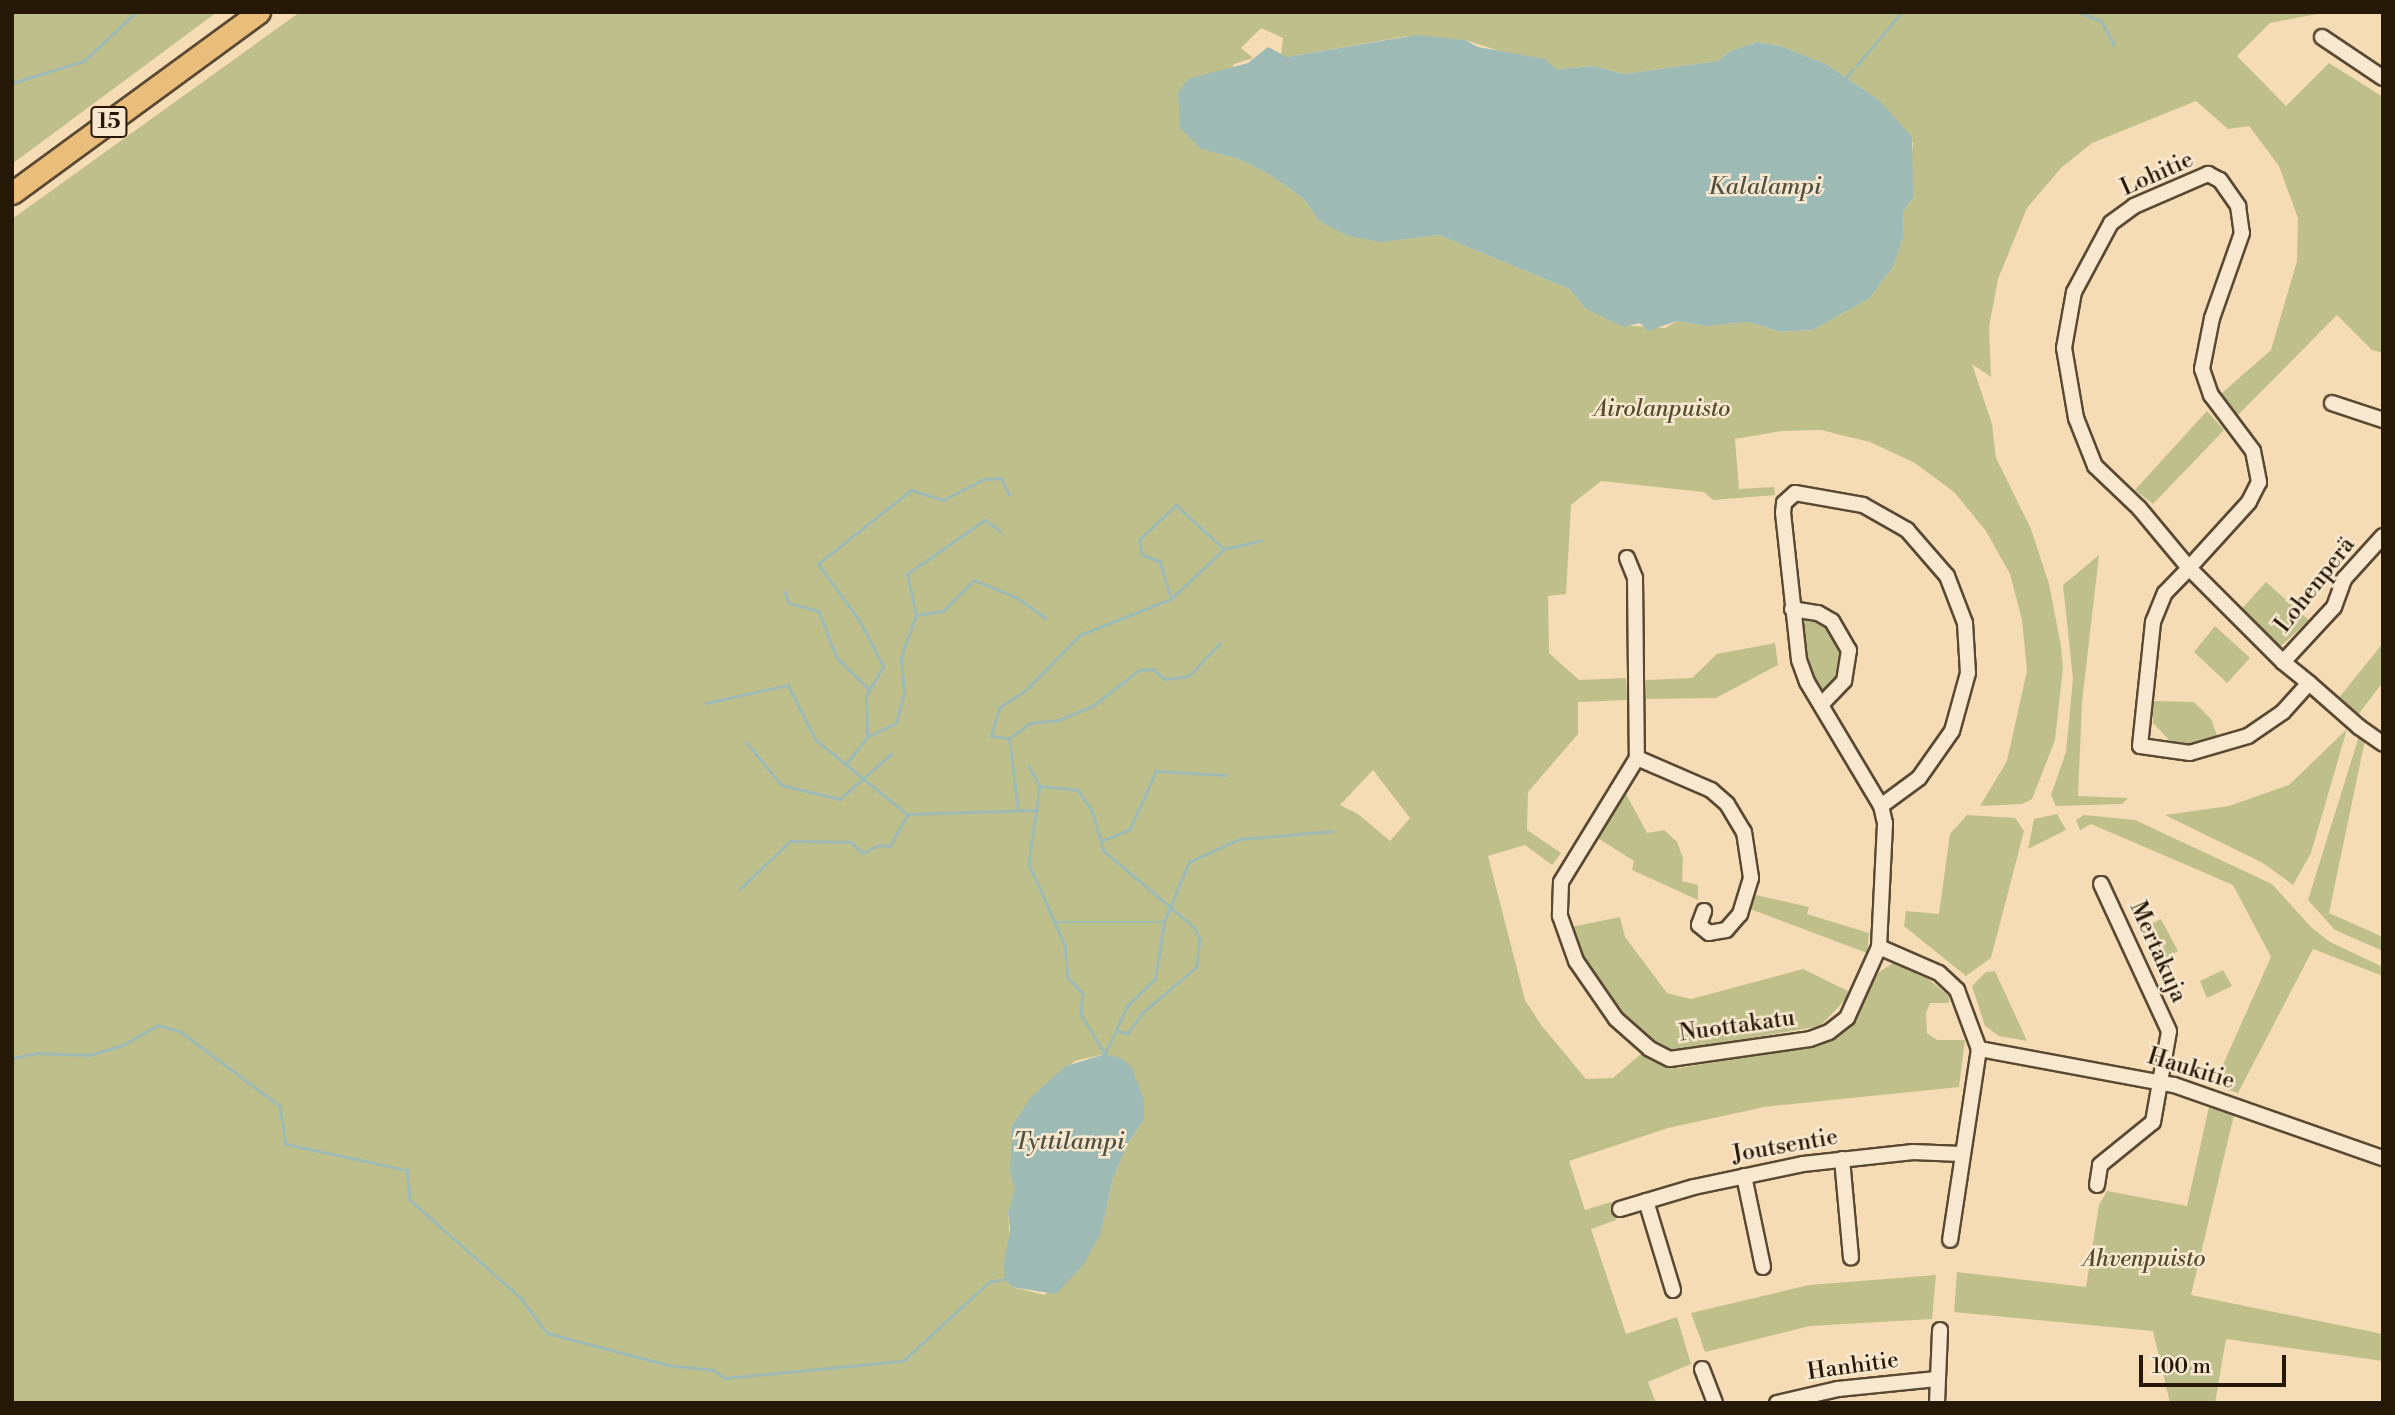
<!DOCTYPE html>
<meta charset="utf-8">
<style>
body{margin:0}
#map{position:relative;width:2395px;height:1415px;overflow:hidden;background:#f5dcb5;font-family:"Libre Bodoni",serif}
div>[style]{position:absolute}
.green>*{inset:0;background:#bfbf8b}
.water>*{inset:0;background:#9ebab5}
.stream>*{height:2.5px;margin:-1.25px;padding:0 1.25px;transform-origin:1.25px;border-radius:1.25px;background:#9ebab5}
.roads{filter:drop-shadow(2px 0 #5a4932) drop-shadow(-2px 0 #5a4932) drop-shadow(0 2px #5a4932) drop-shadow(0 -2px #5a4932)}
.minor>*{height:14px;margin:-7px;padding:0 7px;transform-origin:7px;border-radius:7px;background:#f8e8cf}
.highway>*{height:21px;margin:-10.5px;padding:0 10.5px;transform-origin:10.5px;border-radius:10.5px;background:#eabe7a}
span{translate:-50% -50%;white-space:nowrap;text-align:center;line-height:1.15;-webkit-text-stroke:5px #f8e8cf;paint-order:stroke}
.shield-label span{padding:2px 5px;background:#f8e8cf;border:2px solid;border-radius:5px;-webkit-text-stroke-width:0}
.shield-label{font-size:21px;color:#261806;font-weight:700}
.street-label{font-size:23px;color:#261806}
.park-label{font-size:23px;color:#544a2e;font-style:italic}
.water-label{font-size:24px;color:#505143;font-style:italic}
.frame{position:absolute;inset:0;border:14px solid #261806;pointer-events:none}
.scale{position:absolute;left:2139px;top:1355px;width:147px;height:32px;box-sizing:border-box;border:4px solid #261806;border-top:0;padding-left:9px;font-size:21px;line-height:24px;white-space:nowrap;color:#261806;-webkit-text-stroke:5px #f8e8cf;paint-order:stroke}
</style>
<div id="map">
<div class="green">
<div style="clip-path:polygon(12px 12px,217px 12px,12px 164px)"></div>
<div style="clip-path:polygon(evenodd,300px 12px,2327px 12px,2270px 23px,2237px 56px,2286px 106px,2329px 63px,2383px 97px,2383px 353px,2372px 350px,2337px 315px,2234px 419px,2222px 393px,2271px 350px,2297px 261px,2298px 218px,2279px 166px,2249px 126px,2228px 129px,2196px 101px,2092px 143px,2061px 168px,2027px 208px,1998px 279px,1989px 327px,1991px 377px,1972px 364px,1992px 424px,1996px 458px,2031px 529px,2049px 584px,2061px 646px,2063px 668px,2055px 740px,2032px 799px,2022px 804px,1980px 806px,2007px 761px,2027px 671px,2022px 620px,2010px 574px,1986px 531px,1954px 492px,1915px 463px,1870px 442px,1821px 430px,1781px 431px,1735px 439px,1739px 489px,1774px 487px,1775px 495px,1713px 500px,1704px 492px,1601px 481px,1571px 505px,1566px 594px,1548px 596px,1549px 653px,1579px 680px,1626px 678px,1627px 700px,1578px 702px,1578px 734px,1528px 792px,1527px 830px,1561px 853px,1552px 865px,1525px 845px,1488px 856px,1525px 1000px,1541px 1025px,1586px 1079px,1613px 1078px,1642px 1053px,1659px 1064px,1680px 1068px,1809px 1046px,1827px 1042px,1847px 1027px,1879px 972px,1893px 963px,1927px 978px,1949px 996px,1949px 1003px,1930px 1003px,1926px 1013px,1927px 1033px,1937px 1040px,1965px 1040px,1959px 1087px,1764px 1107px,1668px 1128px,1569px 1161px,1585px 1210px,1611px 1202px,1616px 1220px,1591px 1229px,1626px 1334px,1677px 1317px,1691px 1364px,1648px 1382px,1656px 1403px,12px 1403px,12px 219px,300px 12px,1261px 28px,1283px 38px,1281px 55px,1287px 57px,1407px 36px,1465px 40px,1556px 69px,1595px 66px,1623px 74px,1718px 61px,1730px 51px,1757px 42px,1781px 46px,1826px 64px,1879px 100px,1913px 143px,1909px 182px,1913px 198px,1903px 212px,1904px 236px,1893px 267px,1870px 298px,1813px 330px,1781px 332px,1748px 322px,1706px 326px,1677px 321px,1665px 328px,1619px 325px,1611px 317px,1586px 309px,1569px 289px,1439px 235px,1388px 241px,1334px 228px,1319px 221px,1304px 199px,1267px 173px,1238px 159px,1201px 149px,1234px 64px,1253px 58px,1241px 48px,1261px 28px,300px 12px,1373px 770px,1410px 818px,1390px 841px,1358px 814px,1340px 805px,1373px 770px,300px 12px,1105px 1054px,1144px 1101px,1144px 1120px,1128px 1143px,1113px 1179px,1101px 1233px,1045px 1295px,1012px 1287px,1008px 1212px,1053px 1078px,1075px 1061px,1105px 1054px)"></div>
<div style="clip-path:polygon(2207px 411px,2224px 430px,2153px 504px,2135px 490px)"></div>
<div style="clip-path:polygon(2099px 555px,2082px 702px,2078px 796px,2128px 798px,2122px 804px,2056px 806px,2051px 795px,2066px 752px,2073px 679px,2063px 585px)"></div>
<div style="clip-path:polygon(2266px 582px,2309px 620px,2281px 646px,2239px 612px)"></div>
<div style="clip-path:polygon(1805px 618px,1830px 629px,1843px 654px,1842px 674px,1826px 690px,1817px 687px,1803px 649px,1801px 627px)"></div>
<div style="clip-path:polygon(2215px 626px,2250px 658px,2227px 683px,2194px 652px)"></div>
<div style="clip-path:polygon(1775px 643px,1778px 665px,1716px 698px,1646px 699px,1646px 680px,1692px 678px,1717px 654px)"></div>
<div style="clip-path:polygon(2383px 643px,2383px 682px,2358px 715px,2338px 699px)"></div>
<div style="clip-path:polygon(2153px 701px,2194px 702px,2211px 719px,2219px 741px,2174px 745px,2153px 723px)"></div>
<div style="clip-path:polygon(2347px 729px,2311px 853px,2293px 885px,2263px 863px,2165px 815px,2229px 806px,2289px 785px)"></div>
<div style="clip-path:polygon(2359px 736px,2365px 740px,2329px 913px,2383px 937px,2383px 951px,2335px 930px,2308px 900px)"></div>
<div style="clip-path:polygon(1624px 790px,1647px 833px,1664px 830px,1677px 842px,1683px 858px,1682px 881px,1698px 885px,1698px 900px,1632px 870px,1634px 861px,1596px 837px)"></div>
<div style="clip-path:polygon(2057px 814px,2066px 830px,2028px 849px,2034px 819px)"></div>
<div style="clip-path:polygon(1967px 815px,2015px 818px,2024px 831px,1991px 958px,1966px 976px,1904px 926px,1906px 911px,1939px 914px,1950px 834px)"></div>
<div style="clip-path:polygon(2084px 815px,2135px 820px,2272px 884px,2312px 928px,2330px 942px,2383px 967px,2383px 976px,2313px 949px,2238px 1093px,2214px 1085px,2271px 957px,2233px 885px,2091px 824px,2080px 830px,2076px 820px)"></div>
<div style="clip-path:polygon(1756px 895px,1809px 907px,1807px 914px,1869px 933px,1867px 953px,1750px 909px)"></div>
<div style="clip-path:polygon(1620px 917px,1625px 937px,1667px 993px,1691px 999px,1803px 969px,1852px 993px,1820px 1026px,1669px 1052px,1621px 1012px,1580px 957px,1571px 927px)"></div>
<div style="clip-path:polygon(2161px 919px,2178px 951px,2160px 961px,2144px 928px)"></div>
<div style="clip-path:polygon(2223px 970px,2232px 986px,2207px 998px,2200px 981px)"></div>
<div style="clip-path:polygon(1995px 971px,2027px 1041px,1999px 1036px,1985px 1026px,1972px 986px,1986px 972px)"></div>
<div style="clip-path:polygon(2209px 1107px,2234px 1115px,2191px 1295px,2383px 1334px,2383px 1361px,2226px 1339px,2215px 1403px,2170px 1403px,2153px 1331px,1954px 1312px,1957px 1272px,2086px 1287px,2099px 1205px,2107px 1191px,2187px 1206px)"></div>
<div style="clip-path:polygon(1936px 1275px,1932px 1319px,1810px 1326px,1705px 1352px,1691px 1313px,1809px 1285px)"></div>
</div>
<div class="water">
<div style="clip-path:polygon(1416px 35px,1465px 40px,1478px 47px,1545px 59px,1556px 69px,1595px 66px,1623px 74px,1718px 61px,1730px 51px,1757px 42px,1781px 46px,1826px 64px,1879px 100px,1912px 137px,1913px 198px,1903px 212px,1904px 236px,1893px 267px,1870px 298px,1813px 330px,1781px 332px,1748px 322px,1706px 326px,1677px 321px,1648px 331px,1640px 323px,1624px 327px,1586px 309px,1569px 289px,1439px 235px,1381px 242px,1348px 236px,1319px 221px,1304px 199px,1267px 173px,1238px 159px,1201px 149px,1180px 128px,1178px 93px,1188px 79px,1248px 63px,1268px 47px,1287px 57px)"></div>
<div style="clip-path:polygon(1105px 1054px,1121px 1058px,1132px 1068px,1144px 1101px,1144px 1120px,1128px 1143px,1113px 1179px,1101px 1233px,1084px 1264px,1056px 1294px,1012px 1287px,1005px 1279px,1004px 1264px,1010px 1230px,1008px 1212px,1015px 1189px,1010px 1172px,1012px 1126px,1032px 1096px,1066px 1066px)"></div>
</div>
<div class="stream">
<div style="left:2079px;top:12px;width:25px;rotate:23deg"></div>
<div style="left:2102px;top:22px;width:26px;rotate:62deg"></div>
<div style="left:1857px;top:65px;width:70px;rotate:-49.7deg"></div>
<div style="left:1846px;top:78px;width:11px;rotate:-52deg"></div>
<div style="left:12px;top:83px;width:75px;rotate:-17deg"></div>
<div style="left:84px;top:61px;width:71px;rotate:-43.3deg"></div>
<div style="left:785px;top:592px;width:12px;rotate:70deg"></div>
<div style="left:789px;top:603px;width:31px;rotate:15deg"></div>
<div style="left:819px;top:611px;width:50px;rotate:69deg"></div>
<div style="left:837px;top:658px;width:45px;rotate:44.1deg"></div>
<div style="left:1171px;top:599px;width:39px;rotate:-107deg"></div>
<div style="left:1160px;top:562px;width:19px;rotate:-159deg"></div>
<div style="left:1142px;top:555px;width:15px;rotate:-101deg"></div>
<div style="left:1139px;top:540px;width:51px;rotate:-43.4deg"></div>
<div style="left:1176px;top:505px;width:65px;rotate:42.5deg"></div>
<div style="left:916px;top:615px;width:27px;rotate:-8deg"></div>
<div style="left:943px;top:611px;width:44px;rotate:-45deg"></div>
<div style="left:974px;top:580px;width:48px;rotate:22.2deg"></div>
<div style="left:1018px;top:598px;width:34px;rotate:36deg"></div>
<div style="left:706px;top:703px;width:84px;rotate:-12.4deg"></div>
<div style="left:788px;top:685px;width:62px;rotate:63deg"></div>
<div style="left:816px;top:740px;width:117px;rotate:39.1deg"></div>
<div style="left:907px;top:814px;width:130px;rotate:-1.8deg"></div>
<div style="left:867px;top:737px;width:32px;rotate:-26deg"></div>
<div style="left:896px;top:723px;width:31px;rotate:-75deg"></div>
<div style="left:904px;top:693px;width:36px;rotate:-95deg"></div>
<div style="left:901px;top:657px;width:45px;rotate:-70.3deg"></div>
<div style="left:916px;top:615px;width:42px;rotate:-102.4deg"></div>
<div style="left:907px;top:574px;width:95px;rotate:-34.7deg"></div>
<div style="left:985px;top:520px;width:19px;rotate:35deg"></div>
<div style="left:1010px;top:738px;width:25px;rotate:-37deg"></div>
<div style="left:1030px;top:723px;width:29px;rotate:-6deg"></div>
<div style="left:1059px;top:720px;width:38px;rotate:-23deg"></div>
<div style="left:1094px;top:705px;width:57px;rotate:-37.9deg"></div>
<div style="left:1139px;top:670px;width:14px;rotate:-4deg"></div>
<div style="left:1153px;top:669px;width:16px;rotate:40deg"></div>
<div style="left:1165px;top:679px;width:24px;rotate:-7deg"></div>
<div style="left:1189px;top:676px;width:45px;rotate:-46.8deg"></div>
<div style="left:746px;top:742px;width:56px;rotate:50.1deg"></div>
<div style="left:782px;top:785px;width:60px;rotate:13.6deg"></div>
<div style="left:840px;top:799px;width:68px;rotate:-41.4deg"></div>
<div style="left:846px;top:764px;width:34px;rotate:-52deg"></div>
<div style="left:867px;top:737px;width:41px;rotate:-91.4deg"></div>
<div style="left:866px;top:696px;width:34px;rotate:-60deg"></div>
<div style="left:883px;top:666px;width:50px;rotate:-117.6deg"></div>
<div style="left:860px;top:622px;width:72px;rotate:-125.9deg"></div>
<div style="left:818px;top:564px;width:119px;rotate:-38.5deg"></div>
<div style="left:911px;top:490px;width:34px;rotate:17deg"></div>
<div style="left:943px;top:500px;width:46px;rotate:-27.1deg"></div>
<div style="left:984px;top:479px;width:17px;rotate:-3deg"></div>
<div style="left:1001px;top:478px;width:18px;rotate:63deg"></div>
<div style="left:1029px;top:766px;width:23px;rotate:61deg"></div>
<div style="left:1040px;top:786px;width:79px;rotate:98deg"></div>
<div style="left:1029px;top:864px;width:89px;rotate:66deg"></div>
<div style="left:1065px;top:945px;width:33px;rotate:85deg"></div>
<div style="left:1068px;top:978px;width:21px;rotate:45deg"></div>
<div style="left:1083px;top:993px;width:21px;rotate:95deg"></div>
<div style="left:1081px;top:1014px;width:47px;rotate:59deg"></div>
<div style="left:1040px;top:786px;width:38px;rotate:6deg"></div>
<div style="left:1078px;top:790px;width:24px;rotate:55deg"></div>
<div style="left:1092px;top:810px;width:43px;rotate:73.7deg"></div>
<div style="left:1104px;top:851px;width:118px;rotate:40.2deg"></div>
<div style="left:1194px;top:927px;width:13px;rotate:61deg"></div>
<div style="left:1200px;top:938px;width:29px;rotate:96deg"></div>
<div style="left:1197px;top:967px;width:71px;rotate:139.6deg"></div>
<div style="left:1143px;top:1013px;width:26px;rotate:126deg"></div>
<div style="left:1128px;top:1034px;width:11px;rotate:-165deg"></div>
<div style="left:1018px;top:810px;width:72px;rotate:-97.2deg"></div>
<div style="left:1009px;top:739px;width:18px;rotate:-171deg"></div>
<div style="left:991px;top:736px;width:29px;rotate:-74deg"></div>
<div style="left:999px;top:708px;width:32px;rotate:-34deg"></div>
<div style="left:1026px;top:690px;width:77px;rotate:-45.5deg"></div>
<div style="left:1080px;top:635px;width:98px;rotate:-21.6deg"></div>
<div style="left:1171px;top:599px;width:73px;rotate:-43.3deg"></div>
<div style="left:1224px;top:549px;width:39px;rotate:-13deg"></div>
<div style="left:1101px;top:841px;width:31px;rotate:-22deg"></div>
<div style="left:1130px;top:829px;width:64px;rotate:-65.9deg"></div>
<div style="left:1156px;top:771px;width:70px;rotate:3.3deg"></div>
<div style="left:740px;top:889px;width:69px;rotate:-43.8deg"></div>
<div style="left:790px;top:841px;width:61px;rotate:0.9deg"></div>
<div style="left:851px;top:842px;width:16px;rotate:43deg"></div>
<div style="left:863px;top:853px;width:17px;rotate:-28deg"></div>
<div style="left:878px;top:845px;width:12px;rotate:5deg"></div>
<div style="left:890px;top:846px;width:35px;rotate:-61deg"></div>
<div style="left:1053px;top:922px;width:111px"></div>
<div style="left:1105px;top:1054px;width:53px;rotate:-65.4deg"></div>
<div style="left:1127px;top:1006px;width:39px;rotate:-44deg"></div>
<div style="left:1155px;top:979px;width:58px;rotate:-81deg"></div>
<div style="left:1164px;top:922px;width:65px;rotate:-67.4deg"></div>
<div style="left:1189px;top:862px;width:56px;rotate:-24.3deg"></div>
<div style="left:1240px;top:839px;width:93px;rotate:-4.9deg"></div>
<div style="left:12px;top:1058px;width:25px;rotate:-11deg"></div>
<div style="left:37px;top:1053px;width:53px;rotate:2.2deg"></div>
<div style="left:90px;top:1055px;width:34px;rotate:-17deg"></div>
<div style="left:123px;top:1045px;width:39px;rotate:-30deg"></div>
<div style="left:157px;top:1025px;width:24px;rotate:15deg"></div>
<div style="left:180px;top:1031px;width:125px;rotate:36.9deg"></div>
<div style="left:280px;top:1106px;width:38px;rotate:81deg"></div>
<div style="left:286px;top:1144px;width:124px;rotate:12.1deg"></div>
<div style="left:407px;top:1170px;width:30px;rotate:84deg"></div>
<div style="left:410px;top:1200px;width:148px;rotate:41.4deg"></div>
<div style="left:521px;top:1298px;width:44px;rotate:53.4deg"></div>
<div style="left:547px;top:1333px;width:125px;rotate:14.8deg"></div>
<div style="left:668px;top:1365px;width:46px;rotate:6.2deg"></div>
<div style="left:714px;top:1370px;width:14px;rotate:36deg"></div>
<div style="left:725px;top:1378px;width:179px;rotate:-5.5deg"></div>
<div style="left:903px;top:1361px;width:117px;rotate:-42.6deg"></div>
<div style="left:989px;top:1282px;width:16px;rotate:-11deg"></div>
</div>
<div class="roads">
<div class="minor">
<div style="left:2322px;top:37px;width:73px;rotate:33.9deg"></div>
<div style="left:2208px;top:174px;width:13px;rotate:27deg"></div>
<div style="left:2220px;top:180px;width:32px;rotate:55deg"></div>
<div style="left:2238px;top:206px;width:27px;rotate:82deg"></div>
<div style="left:2242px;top:233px;width:90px;rotate:109.4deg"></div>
<div style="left:2212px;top:318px;width:52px;rotate:101.1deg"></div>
<div style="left:2202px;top:369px;width:28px;rotate:71deg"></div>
<div style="left:2211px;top:395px;width:70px;rotate:53.1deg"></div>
<div style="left:2253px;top:451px;width:32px;rotate:79deg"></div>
<div style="left:2259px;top:482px;width:22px;rotate:117deg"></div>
<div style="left:2249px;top:502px;width:89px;rotate:132.3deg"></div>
<div style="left:2189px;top:568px;width:78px;rotate:-129.8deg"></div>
<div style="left:2139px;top:508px;width:61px;rotate:-136.3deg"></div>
<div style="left:2095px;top:466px;width:52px;rotate:-111.6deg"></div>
<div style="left:2076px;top:418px;width:71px;rotate:-99.7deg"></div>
<div style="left:2064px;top:348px;width:57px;rotate:-79.9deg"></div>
<div style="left:2074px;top:292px;width:78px;rotate:-61.8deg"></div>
<div style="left:2111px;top:223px;width:29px;rotate:-36deg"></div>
<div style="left:2134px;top:206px;width:81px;rotate:-23.4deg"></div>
<div style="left:2332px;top:403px;width:54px;rotate:18.4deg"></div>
<div style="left:1627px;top:558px;width:22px;rotate:68deg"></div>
<div style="left:1635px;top:578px;width:180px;rotate:89.4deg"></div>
<div style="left:1637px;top:758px;width:145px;rotate:121.5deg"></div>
<div style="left:1561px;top:882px;width:34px;rotate:92deg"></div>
<div style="left:1560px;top:916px;width:48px;rotate:70.4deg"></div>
<div style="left:1576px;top:961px;width:70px;rotate:55.4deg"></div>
<div style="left:1616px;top:1019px;width:45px;rotate:41.4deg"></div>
<div style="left:1650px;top:1049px;width:22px;rotate:27deg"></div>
<div style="left:1670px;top:1059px;width:141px;rotate:-8.1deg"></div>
<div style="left:1810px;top:1039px;width:20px;rotate:-20deg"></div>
<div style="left:1829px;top:1032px;width:23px;rotate:-38deg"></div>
<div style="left:1847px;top:1018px;width:78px;rotate:-65.7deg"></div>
<div style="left:1879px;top:947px;width:65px;rotate:23.4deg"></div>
<div style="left:1939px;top:973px;width:25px;rotate:43deg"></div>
<div style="left:1957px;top:990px;width:63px;rotate:69.6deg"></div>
<div style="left:1979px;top:1049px;width:193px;rotate:98.6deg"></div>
<div style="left:1792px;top:609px;width:26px;rotate:9deg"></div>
<div style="left:1818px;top:613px;width:16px;rotate:30deg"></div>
<div style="left:1832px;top:621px;width:34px;rotate:60deg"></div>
<div style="left:1849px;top:650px;width:31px;rotate:99deg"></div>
<div style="left:1844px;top:681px;width:33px;rotate:134deg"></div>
<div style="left:2283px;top:662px;width:75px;rotate:-47.2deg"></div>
<div style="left:2334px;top:607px;width:30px;rotate:-70deg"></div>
<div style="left:2344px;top:579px;width:58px;rotate:-47.8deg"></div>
<div style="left:2309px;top:683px;width:39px;rotate:132deg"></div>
<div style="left:2283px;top:712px;width:42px;rotate:145.6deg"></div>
<div style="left:2248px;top:736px;width:60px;rotate:163.7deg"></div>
<div style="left:2190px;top:753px;width:50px;rotate:-172deg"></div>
<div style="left:2140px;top:746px;width:125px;rotate:-84deg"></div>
<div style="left:2153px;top:622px;width:31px;rotate:-68deg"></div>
<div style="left:2165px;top:593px;width:35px;rotate:-46deg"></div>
<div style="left:2189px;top:568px;width:133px;rotate:45deg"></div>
<div style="left:2283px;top:662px;width:33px;rotate:39deg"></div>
<div style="left:2309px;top:683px;width:67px;rotate:41.3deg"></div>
<div style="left:2359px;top:727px;width:29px;rotate:35deg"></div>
<div style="left:1637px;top:758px;width:81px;rotate:23.4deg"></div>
<div style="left:1711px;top:790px;width:21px;rotate:41deg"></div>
<div style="left:1727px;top:804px;width:33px;rotate:59deg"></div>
<div style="left:1744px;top:832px;width:47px;rotate:81.3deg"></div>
<div style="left:1751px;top:878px;width:38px;rotate:107deg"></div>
<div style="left:1740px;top:914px;width:21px;rotate:131deg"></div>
<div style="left:1726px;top:930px;width:17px;rotate:170deg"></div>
<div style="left:1709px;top:933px;width:13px;rotate:-141deg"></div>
<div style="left:1699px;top:925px;width:15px;rotate:-70deg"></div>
<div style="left:1879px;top:947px;width:124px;rotate:-87.2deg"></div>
<div style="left:1885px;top:823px;width:17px;rotate:-103deg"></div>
<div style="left:1881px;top:806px;width:144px;rotate:-120.8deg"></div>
<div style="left:1807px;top:682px;width:23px;rotate:-110deg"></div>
<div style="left:1799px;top:660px;width:148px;rotate:-96.2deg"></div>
<div style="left:1783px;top:513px;width:10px;rotate:-84deg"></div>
<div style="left:1784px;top:503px;width:15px;rotate:-42deg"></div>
<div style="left:1795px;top:493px;width:69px;rotate:10deg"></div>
<div style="left:1863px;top:505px;width:51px;rotate:29.6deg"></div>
<div style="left:1907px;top:530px;width:61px;rotate:49deg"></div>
<div style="left:1947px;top:576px;width:50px;rotate:69deg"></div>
<div style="left:1965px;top:623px;width:50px;rotate:86.6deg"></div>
<div style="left:1968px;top:673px;width:60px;rotate:105.4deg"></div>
<div style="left:1952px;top:731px;width:57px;rotate:125.1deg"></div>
<div style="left:1919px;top:778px;width:47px;rotate:143.6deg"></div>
<div style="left:1979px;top:1049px;width:198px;rotate:10.5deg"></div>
<div style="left:2174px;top:1085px;width:221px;rotate:19.3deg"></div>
<div style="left:1842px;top:1159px;width:99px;rotate:84.8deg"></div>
<div style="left:1744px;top:1176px;width:93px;rotate:78.2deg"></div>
<div style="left:2097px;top:1185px;width:20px;rotate:-81deg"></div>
<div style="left:2100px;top:1165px;width:68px;rotate:-39.1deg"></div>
<div style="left:2153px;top:1122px;width:92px;rotate:-80deg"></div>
<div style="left:2169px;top:1031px;width:162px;rotate:-114.8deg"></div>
<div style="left:1646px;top:1201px;width:93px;rotate:73.1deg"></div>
<div style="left:1620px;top:1209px;width:77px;rotate:-16.6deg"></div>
<div style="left:1694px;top:1187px;width:111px;rotate:-11.9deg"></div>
<div style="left:1803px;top:1164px;width:111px;rotate:-6.2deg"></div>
<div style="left:1913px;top:1152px;width:48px;rotate:2.4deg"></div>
<div style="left:1702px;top:1369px;width:36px;rotate:69deg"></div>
<div style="left:1777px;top:1403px;width:63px;rotate:-12.9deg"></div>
<div style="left:1838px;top:1389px;width:99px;rotate:-5.8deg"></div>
<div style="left:1937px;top:1403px;width:73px;rotate:-87.6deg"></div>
</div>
<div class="highway">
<div style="left:12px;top:193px;width:306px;rotate:-36.2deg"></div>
</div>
</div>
<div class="shield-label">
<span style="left:109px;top:122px">15</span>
</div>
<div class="street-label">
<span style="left:2157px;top:174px;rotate:-24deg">Lohitie</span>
<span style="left:2315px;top:585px;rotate:-52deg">Lohenperä</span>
<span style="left:2158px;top:952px;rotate:66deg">Mertakuja</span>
<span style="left:1737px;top:1026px;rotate:-8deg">Nuottakatu</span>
<span style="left:2191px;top:1069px;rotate:17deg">Haukitie</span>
<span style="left:1785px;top:1146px;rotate:-10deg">Joutsentie</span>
<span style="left:1853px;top:1366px;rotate:-8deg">Hanhitie</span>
</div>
<div class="park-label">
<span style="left:1662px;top:409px">Airolanpuisto</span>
<span style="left:2144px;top:1259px">Ahvenpuisto</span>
</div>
<div class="water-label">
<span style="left:1765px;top:188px">Kalalampi</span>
<span style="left:1069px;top:1143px">Tyttilampi</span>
</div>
<div class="frame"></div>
<div class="scale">100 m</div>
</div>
